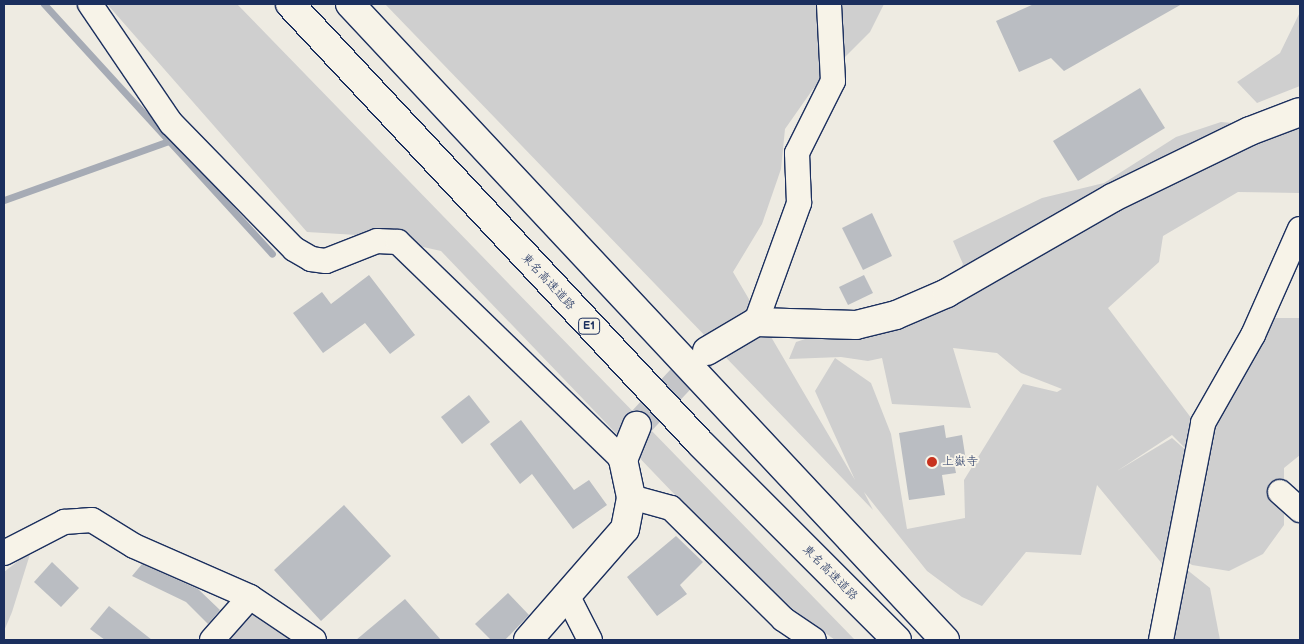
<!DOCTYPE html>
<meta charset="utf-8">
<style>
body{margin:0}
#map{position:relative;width:1304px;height:644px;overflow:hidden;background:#eeebe2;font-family:"Balsamiq Sans","Klee One",sans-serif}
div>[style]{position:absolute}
.green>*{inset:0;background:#cfcfcf}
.stream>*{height:7px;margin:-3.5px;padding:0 3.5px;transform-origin:3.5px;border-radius:3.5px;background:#a6abb5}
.building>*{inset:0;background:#babdc2}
.secondary-tunnel>*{height:28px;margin-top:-14px;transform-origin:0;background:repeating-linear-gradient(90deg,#c4c5c8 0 28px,transparent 0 42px)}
.roads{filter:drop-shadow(1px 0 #1b2f5e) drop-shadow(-1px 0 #1b2f5e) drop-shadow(0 1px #1b2f5e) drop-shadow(0 -1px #1b2f5e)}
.street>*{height:24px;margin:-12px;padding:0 12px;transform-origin:12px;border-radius:12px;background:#f7f3e8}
.secondary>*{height:28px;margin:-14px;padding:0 14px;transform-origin:14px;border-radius:14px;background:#f7f3e8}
.highway>*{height:28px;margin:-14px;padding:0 14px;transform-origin:14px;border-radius:14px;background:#f7f3e8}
.dots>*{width:14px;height:14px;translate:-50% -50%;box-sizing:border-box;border:2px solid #f7f3e8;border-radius:50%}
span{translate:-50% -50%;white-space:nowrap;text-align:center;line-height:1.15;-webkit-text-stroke:4px #f7f3e8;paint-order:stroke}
.shield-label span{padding:1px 4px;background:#f7f3e8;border:1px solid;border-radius:4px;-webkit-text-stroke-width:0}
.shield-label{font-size:11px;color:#1b2f5e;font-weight:700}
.street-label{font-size:12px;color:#1b2f5e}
.poi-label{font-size:12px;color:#1b2f5e}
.left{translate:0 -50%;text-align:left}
.frame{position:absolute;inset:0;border:5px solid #1b2f5e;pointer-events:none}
</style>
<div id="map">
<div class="green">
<div style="clip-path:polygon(107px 4px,237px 4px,855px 640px,835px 640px,787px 605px,724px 546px,441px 251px,374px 236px,307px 232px)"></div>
<div style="clip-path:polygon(evenodd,385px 4px,884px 4px,870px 32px,813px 89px,785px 129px,781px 169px,762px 224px,733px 272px,855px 480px,815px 391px,835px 358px,871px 383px,891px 434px,907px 529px,965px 518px,964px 480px,1023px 384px,1057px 392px,1062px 389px,1021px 373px,997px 353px,953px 348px,971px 408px,892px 404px,882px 358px,868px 361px,841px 357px,789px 359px,796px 342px,947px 293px,963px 264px,953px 241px,1042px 198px,1104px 183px,1176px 137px,1221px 122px,1300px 129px,1299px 193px,1238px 192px,1163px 236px,1159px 262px,1108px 308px,1201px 431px,1273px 318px,1300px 318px,1300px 455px,1284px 468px,1284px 525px,1263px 554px,1229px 571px,1192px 565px,1178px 555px,1173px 577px,1097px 485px,1081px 555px,1026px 552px,982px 606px,962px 597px,927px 571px,864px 492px,873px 510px,385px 4px,1172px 435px,1196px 459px,1172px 438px,1117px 471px,1172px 435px)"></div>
<div style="clip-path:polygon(1300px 12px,1300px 86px,1257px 103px,1237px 82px,1280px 53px)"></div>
<div style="clip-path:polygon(31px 551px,12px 612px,4px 631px,4px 572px)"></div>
<div style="clip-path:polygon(1186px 569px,1210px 588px,1220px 640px,1167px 640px)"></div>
<div style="clip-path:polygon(250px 597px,320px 640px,212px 640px)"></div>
</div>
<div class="stream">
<div style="left:44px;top:4px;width:338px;rotate:47.6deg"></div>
<div style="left:4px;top:200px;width:175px;rotate:-19.7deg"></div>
</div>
<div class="building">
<div style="clip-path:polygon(1034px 4px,1182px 4px,1064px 71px,1051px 58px,1019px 72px,996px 21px)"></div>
<div style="clip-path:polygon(1140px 88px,1165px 128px,1078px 181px,1053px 141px)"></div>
<div style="clip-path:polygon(872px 213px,892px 256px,863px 270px,842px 228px)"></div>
<div style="clip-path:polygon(369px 275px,415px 335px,390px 354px,365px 323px,323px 353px,293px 313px,322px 292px,331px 304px)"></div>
<div style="clip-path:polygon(864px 275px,873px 293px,848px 305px,839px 287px)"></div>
<div style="clip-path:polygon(469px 395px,490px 422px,462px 444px,441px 417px)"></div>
<div style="clip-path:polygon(521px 420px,574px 490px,589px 480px,607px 505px,573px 529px,532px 474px,520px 484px,490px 444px)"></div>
<div style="clip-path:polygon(944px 425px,946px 438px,962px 435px,966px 461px,954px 463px,956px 473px,942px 475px,945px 495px,909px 500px,899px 433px)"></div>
<div style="clip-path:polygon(344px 505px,391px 556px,321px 621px,274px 570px)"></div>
<div style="clip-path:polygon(676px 536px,703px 562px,680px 585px,687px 594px,657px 616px,627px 577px)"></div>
<div style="clip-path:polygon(52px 562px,79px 588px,61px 607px,34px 582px)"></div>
<div style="clip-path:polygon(142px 564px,198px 589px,220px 610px,208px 624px,186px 602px,132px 576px)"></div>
<div style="clip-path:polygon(508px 593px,529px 615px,505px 640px,491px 640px,475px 624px)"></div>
<div style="clip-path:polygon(405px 599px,441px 640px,356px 640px)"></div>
<div style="clip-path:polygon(109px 606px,152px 640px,105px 640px,90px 629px)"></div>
</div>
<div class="secondary-tunnel">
<div style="left:637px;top:426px;width:101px;rotate:-47deg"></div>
</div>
<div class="roads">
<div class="street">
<div style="left:90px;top:4px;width:144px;rotate:55.8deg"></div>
<div style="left:171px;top:123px;width:176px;rotate:45.7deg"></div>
<div style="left:294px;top:249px;width:20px;rotate:30deg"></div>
<div style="left:311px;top:259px;width:15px;rotate:8deg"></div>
<div style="left:326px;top:261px;width:55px;rotate:-21.4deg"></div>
<div style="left:377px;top:241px;width:21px;rotate:3deg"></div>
<div style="left:398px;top:242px;width:313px;rotate:44.1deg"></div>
<div style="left:756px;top:322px;width:127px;rotate:-70.1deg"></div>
<div style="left:799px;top:203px;width:50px;rotate:-92.3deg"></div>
<div style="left:797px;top:153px;width:80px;rotate:-63.4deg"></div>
<div style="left:833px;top:81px;width:77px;rotate:-93deg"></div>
<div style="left:1280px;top:492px;width:27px;rotate:42deg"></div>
<div style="left:631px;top:497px;width:41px;rotate:15.4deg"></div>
<div style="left:671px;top:508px;width:158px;rotate:44.7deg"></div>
<div style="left:783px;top:619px;width:37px;rotate:34deg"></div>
<div style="left:4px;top:553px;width:68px;rotate:-27.3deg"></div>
<div style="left:64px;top:522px;width:28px;rotate:-4deg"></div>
<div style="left:92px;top:520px;width:49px;rotate:31.8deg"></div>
<div style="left:134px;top:546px;width:127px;rotate:23.7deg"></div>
<div style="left:250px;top:597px;width:77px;rotate:33.9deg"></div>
<div style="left:568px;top:597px;width:48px;rotate:62.9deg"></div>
<div style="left:212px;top:640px;width:57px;rotate:-48.5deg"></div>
<div style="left:1161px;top:640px;width:221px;rotate:-79deg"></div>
<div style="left:1203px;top:423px;width:101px;rotate:-60.4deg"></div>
<div style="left:1253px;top:335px;width:116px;rotate:-66.1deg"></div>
</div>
<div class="secondary">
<div style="left:707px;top:351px;width:57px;rotate:-30.6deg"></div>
<div style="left:756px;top:322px;width:100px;rotate:1.7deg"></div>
<div style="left:856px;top:325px;width:41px;rotate:-14deg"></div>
<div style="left:896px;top:315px;width:56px;rotate:-23.3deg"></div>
<div style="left:947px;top:293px;width:190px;rotate:-29.9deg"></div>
<div style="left:1112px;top:198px;width:153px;rotate:-25.9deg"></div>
<div style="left:1250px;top:131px;width:53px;rotate:-20.8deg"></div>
<div style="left:528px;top:640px;width:147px;rotate:-48.9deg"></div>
<div style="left:625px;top:529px;width:33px;rotate:-79deg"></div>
<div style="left:631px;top:497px;width:38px;rotate:-102deg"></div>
<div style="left:623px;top:460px;width:37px;rotate:-68deg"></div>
</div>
<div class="highway">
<div style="left:290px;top:4px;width:602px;rotate:46.95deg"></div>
<div style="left:701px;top:444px;width:277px;rotate:45deg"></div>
<div style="left:350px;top:4px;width:871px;rotate:46.91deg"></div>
</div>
</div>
<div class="dots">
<div style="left:932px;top:462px;background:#c8321e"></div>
</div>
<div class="shield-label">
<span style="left:589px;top:326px">E1</span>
</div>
<div class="street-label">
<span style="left:548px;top:282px;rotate:47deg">東名高速道路</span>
<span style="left:830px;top:573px;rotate:45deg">東名高速道路</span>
</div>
<div class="poi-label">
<span class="left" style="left:942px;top:462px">上嶽寺</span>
</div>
<div class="frame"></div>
</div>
